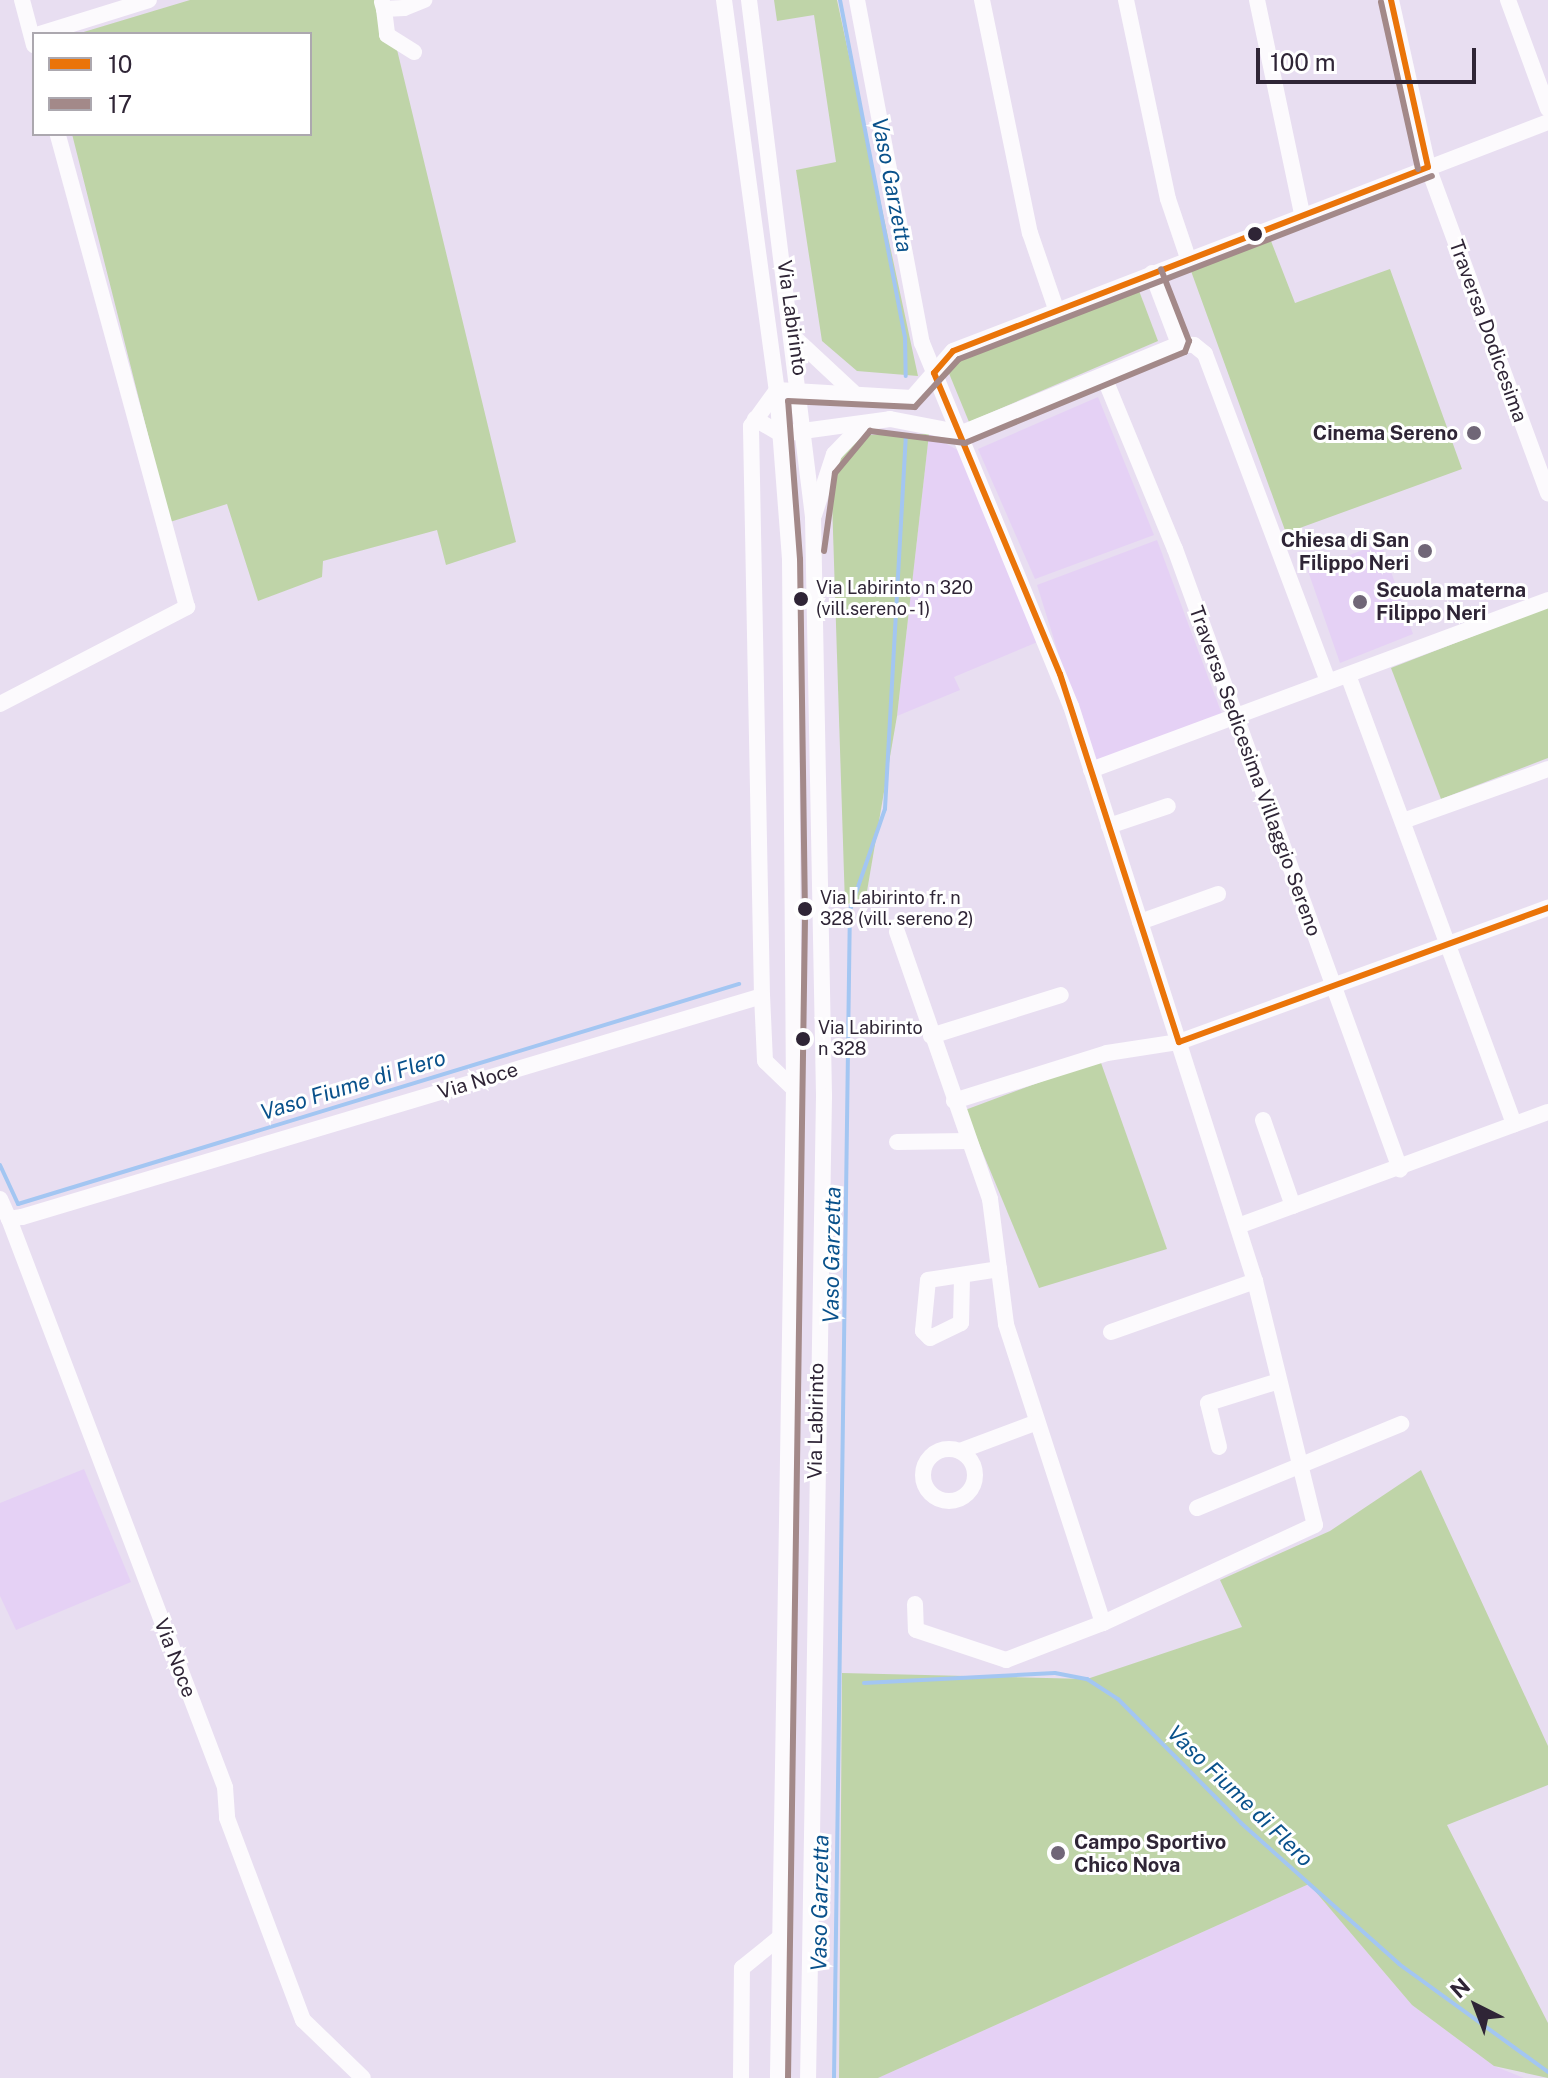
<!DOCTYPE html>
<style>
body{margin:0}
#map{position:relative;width:1548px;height:2078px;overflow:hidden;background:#e8def1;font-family:"Public Sans",sans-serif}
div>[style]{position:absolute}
.built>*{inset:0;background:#e5d1f5}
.green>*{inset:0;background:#bfd4a8}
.stream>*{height:4px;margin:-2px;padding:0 2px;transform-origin:2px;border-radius:2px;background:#a3c6f2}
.minor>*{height:16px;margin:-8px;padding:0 8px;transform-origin:8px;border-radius:8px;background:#fcfafd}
.minor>.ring{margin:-8px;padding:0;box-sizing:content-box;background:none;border:16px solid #fcfafd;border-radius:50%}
.bus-1>*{height:6px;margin:-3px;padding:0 3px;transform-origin:3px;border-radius:3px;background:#ea7409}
.bus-2>*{height:6px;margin:-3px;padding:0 3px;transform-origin:3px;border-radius:3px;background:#a38989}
.dots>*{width:22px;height:22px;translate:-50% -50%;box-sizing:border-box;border:4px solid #fff;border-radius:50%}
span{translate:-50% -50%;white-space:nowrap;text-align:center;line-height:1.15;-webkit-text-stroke:6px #fff;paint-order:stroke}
.bus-label{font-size:18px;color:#2f2536}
.left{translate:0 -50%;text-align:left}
.street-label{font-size:20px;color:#2f2536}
.poi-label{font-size:20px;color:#2f2536;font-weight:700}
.right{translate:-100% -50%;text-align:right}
.water-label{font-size:22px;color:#09518b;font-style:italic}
.legend{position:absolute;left:32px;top:32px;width:280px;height:104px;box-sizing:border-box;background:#fff;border:2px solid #aca8af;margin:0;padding:10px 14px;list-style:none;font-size:24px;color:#2f2536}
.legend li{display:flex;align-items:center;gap:16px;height:40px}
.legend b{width:40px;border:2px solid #aca8af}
.north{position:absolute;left:1436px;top:1966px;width:80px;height:80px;-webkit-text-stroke:6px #fff;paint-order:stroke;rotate:318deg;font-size:22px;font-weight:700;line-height:32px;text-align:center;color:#2f2536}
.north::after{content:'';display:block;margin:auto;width:28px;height:36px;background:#2f2536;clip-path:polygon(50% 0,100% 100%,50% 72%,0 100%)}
.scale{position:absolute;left:1256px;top:48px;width:220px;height:36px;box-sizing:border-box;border:4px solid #2f2536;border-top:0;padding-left:10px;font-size:24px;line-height:28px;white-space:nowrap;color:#2f2536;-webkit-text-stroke:6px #fff;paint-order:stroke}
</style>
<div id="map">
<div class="built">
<div style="clip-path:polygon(1098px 397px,1154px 535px,1035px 579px,978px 449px)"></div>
<div style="clip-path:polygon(929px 434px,961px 452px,1040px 641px,954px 677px,960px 690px,897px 716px)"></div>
<div style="clip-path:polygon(1157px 540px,1223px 717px,1093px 764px,1037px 585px)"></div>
<div style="clip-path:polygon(1381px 543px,1413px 634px,1340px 663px,1308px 571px)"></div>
<div style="clip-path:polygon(84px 1469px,131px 1582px,16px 1630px,0 1596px,0 1503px)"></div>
<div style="clip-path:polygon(1309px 1884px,1412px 2005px,1494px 2066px,1524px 2078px,878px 2078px)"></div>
</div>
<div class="green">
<div style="clip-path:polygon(190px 0,385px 0,516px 542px,446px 565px,437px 530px,323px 561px,322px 577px,258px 601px,227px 504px,170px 522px,72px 134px,310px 134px,310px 34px,77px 34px)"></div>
<div style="clip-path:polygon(774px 0,837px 0,918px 376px,857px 371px,822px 341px,796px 170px,836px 162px,814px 15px,777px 21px)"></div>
<div style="clip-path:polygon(1271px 241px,1295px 303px,1390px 269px,1462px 469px,1286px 533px,1191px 271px)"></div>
<div style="clip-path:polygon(1138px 288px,1158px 341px,969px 422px,946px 366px)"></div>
<div style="clip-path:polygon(929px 434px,897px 716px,866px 897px,845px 905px,831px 469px,861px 435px)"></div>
<div style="clip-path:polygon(1548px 607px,1548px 758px,1441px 799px,1391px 668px)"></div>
<div style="clip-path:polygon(1100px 1060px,1167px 1249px,1039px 1288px,965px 1110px)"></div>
<div style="clip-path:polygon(1421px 1470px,1548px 1746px,1548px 1785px,1447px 1825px,1548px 2023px,1548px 2078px,1494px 2066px,1412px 2005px,1309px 1884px,878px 2078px,839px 2078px,842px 1673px,1087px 1679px,1242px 1627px,1220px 1580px,1330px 1531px)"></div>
</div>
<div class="stream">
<div style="left:840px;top:0;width:343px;rotate:79.1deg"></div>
<div style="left:905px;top:337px;width:39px;rotate:89deg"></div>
<div style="left:0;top:1165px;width:43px;rotate:65.2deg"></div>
<div style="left:18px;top:1204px;width:754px;rotate:-16.97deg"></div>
<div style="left:864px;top:1683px;width:191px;rotate:-3deg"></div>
<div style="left:1055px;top:1673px;width:33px;rotate:11deg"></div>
<div style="left:1087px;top:1679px;width:37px;rotate:33deg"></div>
<div style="left:1118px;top:1699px;width:175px;rotate:45.2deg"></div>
<div style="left:1241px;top:1823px;width:212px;rotate:41.7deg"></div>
<div style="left:1399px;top:1964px;width:184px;rotate:35.9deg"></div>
<div style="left:834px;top:2078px;width:1168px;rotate:-89.22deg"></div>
<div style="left:850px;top:910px;width:107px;rotate:-70.9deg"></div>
<div style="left:885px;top:809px;width:371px;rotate:-86.8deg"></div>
</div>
<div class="minor">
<div style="left:22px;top:0;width:47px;rotate:75.1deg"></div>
<div style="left:724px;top:0;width:394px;rotate:82.3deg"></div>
<div style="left:777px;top:390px;width:169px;rotate:85.6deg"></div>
<div style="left:790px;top:559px;width:530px;rotate:89.57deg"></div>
<div style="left:794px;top:1089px;width:989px;rotate:90.93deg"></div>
<div style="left:749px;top:0;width:521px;rotate:82.94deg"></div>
<div style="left:813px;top:517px;width:579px;rotate:88.91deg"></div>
<div style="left:824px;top:1096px;width:982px;rotate:90.93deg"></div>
<div style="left:857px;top:0;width:349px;rotate:79.3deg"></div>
<div style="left:922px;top:343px;width:392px;rotate:67.7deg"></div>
<div style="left:1071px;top:706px;width:604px;rotate:72.26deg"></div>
<div style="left:1255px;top:1281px;width:251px;rotate:76.2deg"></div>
<div style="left:1315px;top:1525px;width:234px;rotate:155.2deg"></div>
<div style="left:1103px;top:1623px;width:314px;rotate:-108deg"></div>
<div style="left:1006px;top:1324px;width:126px;rotate:-97.3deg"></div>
<div style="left:990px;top:1199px;width:283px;rotate:-109.2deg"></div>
<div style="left:982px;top:0;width:238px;rotate:78.4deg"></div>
<div style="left:1030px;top:233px;width:80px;rotate:71.1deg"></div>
<div style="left:1126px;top:0;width:203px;rotate:78.1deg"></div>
<div style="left:1168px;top:199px;width:62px;rotate:71.3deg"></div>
<div style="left:1257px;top:0;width:219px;rotate:78.1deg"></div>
<div style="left:1391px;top:0;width:171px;rotate:77.5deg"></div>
<div style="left:1428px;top:167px;width:348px;rotate:69.8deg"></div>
<div style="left:1508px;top:0;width:116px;rotate:69.8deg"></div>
<div style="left:382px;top:2px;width:7px;rotate:74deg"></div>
<div style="left:384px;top:9px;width:20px;rotate:-3deg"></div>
<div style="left:404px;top:8px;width:22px;rotate:-22deg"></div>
<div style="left:384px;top:9px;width:26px;rotate:83deg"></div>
<div style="left:387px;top:35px;width:32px;rotate:32deg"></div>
<div style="left:40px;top:34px;width:114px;rotate:-17.3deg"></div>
<div style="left:1152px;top:273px;width:76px;rotate:69.2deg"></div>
<div style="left:795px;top:338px;width:79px;rotate:43deg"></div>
<div style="left:1104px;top:377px;width:186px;rotate:67.6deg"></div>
<div style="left:1175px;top:549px;width:660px;rotate:70.05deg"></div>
<div style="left:755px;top:419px;width:30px;rotate:30deg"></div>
<div style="left:781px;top:434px;width:110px;rotate:-7.8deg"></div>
<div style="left:890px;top:419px;width:73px;rotate:11deg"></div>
<div style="left:962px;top:433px;width:235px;rotate:-22.3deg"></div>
<div style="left:1179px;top:344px;width:15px;rotate:4deg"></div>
<div style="left:1194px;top:345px;width:14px;rotate:39deg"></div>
<div style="left:1205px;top:354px;width:349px;rotate:69.4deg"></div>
<div style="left:814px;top:515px;width:64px;rotate:-71.8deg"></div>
<div style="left:834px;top:454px;width:43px;rotate:-45.9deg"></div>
<div style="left:1348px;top:675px;width:479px;rotate:69.7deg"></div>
<div style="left:0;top:704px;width:211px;rotate:-27.4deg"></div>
<div style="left:187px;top:607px;width:490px;rotate:-105.3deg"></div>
<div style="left:1091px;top:770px;width:488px;rotate:-20.4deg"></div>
<div style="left:1403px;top:821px;width:154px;rotate:-19.7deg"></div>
<div style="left:1109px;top:826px;width:62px;rotate:-18.7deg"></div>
<div style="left:1140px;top:922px;width:83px;rotate:-19.7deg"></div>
<div style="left:931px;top:1036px;width:136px;rotate:-17.5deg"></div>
<div style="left:794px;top:1089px;width:40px;rotate:-136deg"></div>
<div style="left:765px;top:1061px;width:65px;rotate:-92.6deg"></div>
<div style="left:762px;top:996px;width:570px;rotate:-91.11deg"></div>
<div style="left:751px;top:426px;width:44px;rotate:-54.2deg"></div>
<div style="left:777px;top:390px;width:135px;rotate:3.4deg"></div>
<div style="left:912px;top:398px;width:62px;rotate:-48.9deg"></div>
<div style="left:953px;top:351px;width:638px;rotate:-21.05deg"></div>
<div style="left:954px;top:1101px;width:160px;rotate:-17.4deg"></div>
<div style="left:1107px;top:1053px;width:73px;rotate:-8.7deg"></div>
<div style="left:1179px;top:1042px;width:393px;rotate:-20deg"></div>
<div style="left:1263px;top:1120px;width:91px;rotate:70.8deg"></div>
<div style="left:897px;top:1142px;width:70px;rotate:-0.8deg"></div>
<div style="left:0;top:1199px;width:22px;rotate:66deg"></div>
<div style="left:9px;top:1219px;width:13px;rotate:-9deg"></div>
<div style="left:22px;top:1217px;width:772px;rotate:-16.63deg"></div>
<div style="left:9px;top:1219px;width:608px;rotate:69.18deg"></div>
<div style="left:225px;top:1787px;width:31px;rotate:86deg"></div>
<div style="left:227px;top:1818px;width:216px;rotate:69.4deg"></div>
<div style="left:303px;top:2020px;width:83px;rotate:44deg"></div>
<div style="left:1238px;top:1226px;width:330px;rotate:-20.2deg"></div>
<div style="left:962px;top:1277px;width:46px;rotate:91.2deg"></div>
<div style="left:961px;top:1323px;width:34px;rotate:154deg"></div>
<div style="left:930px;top:1338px;width:10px;rotate:-135deg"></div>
<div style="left:923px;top:1331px;width:51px;rotate:-84.4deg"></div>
<div style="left:928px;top:1280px;width:72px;rotate:-8.8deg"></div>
<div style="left:1111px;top:1332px;width:153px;rotate:-19.5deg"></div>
<div style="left:1219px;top:1447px;width:45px;rotate:-104deg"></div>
<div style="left:1208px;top:1403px;width:74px;rotate:-17.2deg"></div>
<div class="ring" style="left:923px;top:1449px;width:36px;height:36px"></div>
<div style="left:960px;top:1451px;width:82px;rotate:-20.6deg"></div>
<div style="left:1197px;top:1508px;width:221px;rotate:-22.4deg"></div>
<div style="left:915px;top:1604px;width:26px;rotate:88deg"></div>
<div style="left:916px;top:1630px;width:95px;rotate:18.4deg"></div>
<div style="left:1006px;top:1660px;width:104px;rotate:-20.9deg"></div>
<div style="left:741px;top:2078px;width:110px;rotate:-89.5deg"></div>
<div style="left:742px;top:1968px;width:48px;rotate:-39deg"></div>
</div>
<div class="bus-1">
<div style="left:1391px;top:0;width:171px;rotate:77.5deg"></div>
<div style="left:934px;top:373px;width:326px;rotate:67.3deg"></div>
<div style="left:1060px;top:674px;width:387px;rotate:72.1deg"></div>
<div style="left:934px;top:373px;width:29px;rotate:-49deg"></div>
<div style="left:953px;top:351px;width:509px;rotate:-21.17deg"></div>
<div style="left:1179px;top:1042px;width:393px;rotate:-20deg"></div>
</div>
<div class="bus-2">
<div style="left:1381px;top:2px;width:171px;rotate:77.5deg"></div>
<div style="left:824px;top:551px;width:79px;rotate:-82deg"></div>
<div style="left:835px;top:473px;width:55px;rotate:-50.2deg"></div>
<div style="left:870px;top:431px;width:96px;rotate:7.2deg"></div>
<div style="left:965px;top:443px;width:238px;rotate:-22.5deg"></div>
<div style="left:1185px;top:352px;width:12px;rotate:-70deg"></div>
<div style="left:1189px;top:341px;width:77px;rotate:-111.3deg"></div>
<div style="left:788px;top:2078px;width:1163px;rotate:-89.16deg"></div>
<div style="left:805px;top:915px;width:356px;rotate:-90.8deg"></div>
<div style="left:800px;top:559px;width:158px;rotate:-94.3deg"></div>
<div style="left:788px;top:401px;width:127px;rotate:2.7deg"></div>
<div style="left:915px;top:407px;width:65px;rotate:-47.5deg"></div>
<div style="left:959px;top:359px;width:507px;rotate:-21.15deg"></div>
</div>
<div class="dots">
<div style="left:1255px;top:234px;background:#2f2536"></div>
<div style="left:1474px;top:433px;background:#706677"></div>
<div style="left:1425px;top:551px;background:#706677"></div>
<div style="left:801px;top:599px;background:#2f2536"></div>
<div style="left:1360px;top:602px;background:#706677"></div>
<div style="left:805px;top:909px;background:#2f2536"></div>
<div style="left:803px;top:1039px;background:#2f2536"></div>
<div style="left:1058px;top:1853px;background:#706677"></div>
</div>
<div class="bus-label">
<span class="left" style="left:816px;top:599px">Via Labirinto n 320<br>(vill.sereno - 1)</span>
<span class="left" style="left:820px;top:909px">Via Labirinto fr. n<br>328 (vill. sereno 2)</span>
<span class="left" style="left:818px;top:1039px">Via Labirinto<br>n 328</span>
</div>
<div class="street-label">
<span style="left:792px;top:318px;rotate:82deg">Via Labirinto</span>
<span style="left:1488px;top:331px;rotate:70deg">Traversa Dodicesima</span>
<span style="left:1255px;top:771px;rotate:70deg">Traversa Sedicesima Villaggio Sereno</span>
<span style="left:478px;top:1081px;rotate:-17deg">Via Noce</span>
<span style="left:816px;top:1421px;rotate:-89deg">Via Labirinto</span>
<span style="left:175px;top:1658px;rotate:69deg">Via Noce</span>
</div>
<div class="poi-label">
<span class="right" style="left:1458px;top:433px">Cinema Sereno</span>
<span class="right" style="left:1409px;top:552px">Chiesa di San<br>Filippo Neri</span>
<span class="left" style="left:1376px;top:602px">Scuola materna<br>Filippo Neri</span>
<span class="left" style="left:1074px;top:1854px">Campo Sportivo<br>Chico Nova</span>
</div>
<div class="water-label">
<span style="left:892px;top:185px;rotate:79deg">Vaso Garzetta</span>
<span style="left:353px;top:1085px;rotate:-17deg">Vaso Fiume di Flero</span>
<span style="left:832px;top:1255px;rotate:-89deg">Vaso Garzetta</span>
<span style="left:1240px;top:1796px;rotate:44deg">Vaso Fiume di Flero</span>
<span style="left:820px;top:1903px;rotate:-89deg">Vaso Garzetta</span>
</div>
<ul class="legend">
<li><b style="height:10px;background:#ea7409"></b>10</li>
<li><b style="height:10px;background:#a38989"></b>17</li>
</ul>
<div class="north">N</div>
<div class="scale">100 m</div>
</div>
